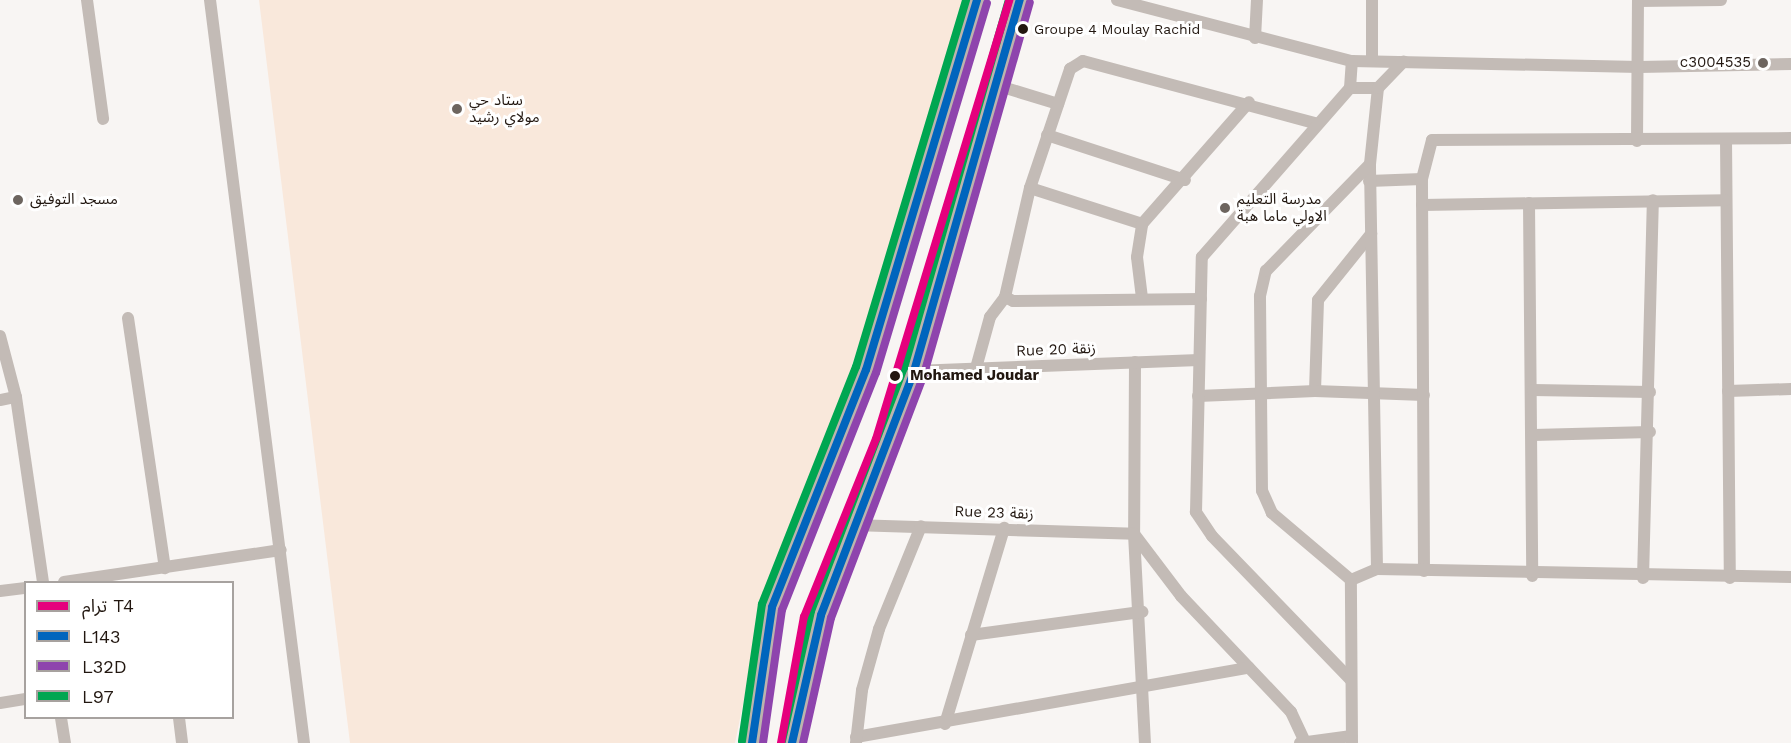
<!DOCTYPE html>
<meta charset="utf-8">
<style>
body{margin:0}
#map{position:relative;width:1791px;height:743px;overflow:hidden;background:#f8f5f3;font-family:"Work Sans","Noto Sans Arabic",sans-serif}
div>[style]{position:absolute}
.green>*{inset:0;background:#f9e8db}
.street>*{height:12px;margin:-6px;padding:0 6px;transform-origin:6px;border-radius:6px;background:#c3bbb6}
.primary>*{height:18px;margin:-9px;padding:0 9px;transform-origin:9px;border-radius:9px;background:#bcb4ad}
.bus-1>*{height:8px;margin:-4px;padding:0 4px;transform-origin:4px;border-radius:4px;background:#0065bd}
.bus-2>*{height:8px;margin:-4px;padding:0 4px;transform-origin:4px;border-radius:4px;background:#8e44ad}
.bus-3>*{height:8px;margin:-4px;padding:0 4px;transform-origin:4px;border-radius:4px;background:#00a651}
.tram-1>*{height:8px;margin:-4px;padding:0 4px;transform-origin:4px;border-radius:4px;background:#e5007d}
.dots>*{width:16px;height:16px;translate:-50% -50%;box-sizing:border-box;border:3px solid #fff;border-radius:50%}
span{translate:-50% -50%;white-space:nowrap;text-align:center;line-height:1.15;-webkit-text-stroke:6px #fff;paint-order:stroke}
.bus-label{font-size:14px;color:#221710}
.left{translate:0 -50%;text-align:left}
.poi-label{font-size:15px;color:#221710}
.right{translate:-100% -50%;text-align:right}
.street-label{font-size:15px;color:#221710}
.stop-label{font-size:15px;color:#221710;font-weight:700}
.legend{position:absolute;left:24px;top:581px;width:210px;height:138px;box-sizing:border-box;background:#fff;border:2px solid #a7a29f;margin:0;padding:8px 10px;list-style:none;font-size:18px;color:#221710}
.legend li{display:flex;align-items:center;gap:12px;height:30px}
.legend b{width:30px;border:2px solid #a7a29f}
</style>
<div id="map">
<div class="green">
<div style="clip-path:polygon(259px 0,974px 0,842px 395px,766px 592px,735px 743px,350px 743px)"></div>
</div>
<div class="street">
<div style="left:87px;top:0;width:120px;rotate:82.3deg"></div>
<div style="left:210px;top:0;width:749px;rotate:82.79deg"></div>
<div style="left:1117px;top:0;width:243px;rotate:14.6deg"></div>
<div style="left:1352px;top:61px;width:287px;rotate:1.2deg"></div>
<div style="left:1639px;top:67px;width:152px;rotate:-1.1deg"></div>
<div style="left:1372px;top:0;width:60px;rotate:90deg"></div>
<div style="left:1638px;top:1px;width:83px;rotate:-0.7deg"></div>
<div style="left:1255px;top:38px;width:38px;rotate:-87deg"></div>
<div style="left:996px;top:85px;width:65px;rotate:17deg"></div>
<div style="left:1350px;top:88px;width:28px"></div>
<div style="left:1047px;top:135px;width:145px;rotate:18.1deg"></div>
<div style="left:1726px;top:139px;width:439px;rotate:89.5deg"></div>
<div style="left:1637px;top:141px;width:141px;rotate:-89.6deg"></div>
<div style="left:1369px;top:181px;width:53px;rotate:-2.2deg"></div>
<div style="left:1030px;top:188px;width:118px;rotate:17.8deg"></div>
<div style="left:1529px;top:203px;width:373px;rotate:89.5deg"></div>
<div style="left:1422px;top:205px;width:303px;rotate:-0.9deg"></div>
<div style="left:1142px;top:298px;width:41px;rotate:-97deg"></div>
<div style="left:1137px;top:257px;width:33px;rotate:-81deg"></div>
<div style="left:1142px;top:224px;width:162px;rotate:-48.7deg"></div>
<div style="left:1201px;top:299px;width:188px;rotate:179.4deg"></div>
<div style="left:1013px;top:301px;width:9px;rotate:-153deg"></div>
<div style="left:1005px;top:297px;width:112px;rotate:-77.1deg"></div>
<div style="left:1030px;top:188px;width:126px;rotate:-71.4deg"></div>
<div style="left:1070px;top:69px;width:15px;rotate:-32deg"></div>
<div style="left:1083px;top:61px;width:240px;rotate:15deg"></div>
<div style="left:128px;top:318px;width:253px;rotate:81.6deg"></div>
<div style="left:0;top:336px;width:63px;rotate:75.3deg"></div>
<div style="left:16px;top:397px;width:187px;rotate:81.7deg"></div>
<div style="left:1135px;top:362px;width:172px;rotate:90.3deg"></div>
<div style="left:1134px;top:534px;width:78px;rotate:52.8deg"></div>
<div style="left:1181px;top:596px;width:160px;rotate:46.5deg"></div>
<div style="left:1291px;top:712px;width:33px;rotate:65deg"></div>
<div style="left:976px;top:368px;width:53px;rotate:-74.6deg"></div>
<div style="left:990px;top:317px;width:25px;rotate:-53deg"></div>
<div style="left:914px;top:371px;width:285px;rotate:-2.2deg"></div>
<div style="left:1533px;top:390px;width:117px;rotate:1deg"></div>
<div style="left:1315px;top:391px;width:91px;rotate:-88.1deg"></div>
<div style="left:1318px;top:300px;width:85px;rotate:-51.2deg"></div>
<div style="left:1728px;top:391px;width:63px;rotate:-1.8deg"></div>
<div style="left:1198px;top:396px;width:117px;rotate:-2.4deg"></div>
<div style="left:1315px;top:391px;width:109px;rotate:2.1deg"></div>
<div style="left:0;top:400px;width:16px;rotate:-11deg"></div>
<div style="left:1533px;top:435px;width:117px;rotate:-1.5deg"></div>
<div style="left:853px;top:525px;width:281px;rotate:1.8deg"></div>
<div style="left:1134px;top:534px;width:209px;rotate:87deg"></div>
<div style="left:1377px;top:569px;width:405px;rotate:-91deg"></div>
<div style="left:1370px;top:164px;width:76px;rotate:-84deg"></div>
<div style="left:1378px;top:88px;width:37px;rotate:-46deg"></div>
<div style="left:1424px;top:571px;width:392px;rotate:-90.3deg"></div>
<div style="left:1422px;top:179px;width:40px;rotate:-75.6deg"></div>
<div style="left:1432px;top:140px;width:359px;rotate:-0.3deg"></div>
<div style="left:1643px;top:578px;width:378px;rotate:-88.5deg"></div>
<div style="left:1351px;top:580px;width:28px;rotate:-23deg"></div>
<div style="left:1377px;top:569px;width:414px;rotate:1.1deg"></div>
<div style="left:64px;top:582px;width:219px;rotate:-8.4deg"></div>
<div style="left:0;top:591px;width:26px;rotate:-7deg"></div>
<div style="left:971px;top:635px;width:173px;rotate:-7.7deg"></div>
<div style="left:1351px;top:680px;width:200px;rotate:-134deg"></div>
<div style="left:1212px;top:536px;width:29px;rotate:-124deg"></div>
<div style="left:1196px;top:512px;width:255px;rotate:-88.7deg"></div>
<div style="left:1202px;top:257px;width:225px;rotate:-48.8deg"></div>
<div style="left:1350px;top:88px;width:27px;rotate:-86deg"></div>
<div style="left:0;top:703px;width:26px;rotate:-9deg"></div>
<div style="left:61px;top:718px;width:25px;rotate:81deg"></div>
<div style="left:179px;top:718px;width:25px;rotate:83deg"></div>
<div style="left:945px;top:724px;width:205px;rotate:-73.2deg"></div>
<div style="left:856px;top:737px;width:399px;rotate:-10deg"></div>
<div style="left:856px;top:743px;width:53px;rotate:-83.5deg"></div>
<div style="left:862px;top:690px;width:63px;rotate:-74.4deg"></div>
<div style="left:879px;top:629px;width:111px;rotate:-67.8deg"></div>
<div style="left:1300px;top:743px;width:52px;rotate:-7.7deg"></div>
<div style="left:1352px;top:743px;width:163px;rotate:-90.4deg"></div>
<div style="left:1351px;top:580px;width:104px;rotate:-139.7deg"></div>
<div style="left:1272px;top:513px;width:24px;rotate:-114deg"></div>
<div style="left:1262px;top:491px;width:195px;rotate:-90.6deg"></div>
<div style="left:1260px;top:296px;width:26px;rotate:-77deg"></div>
<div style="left:1266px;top:271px;width:149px;rotate:-45.8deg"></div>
</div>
<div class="primary">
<div style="left:752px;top:743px;width:137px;rotate:-81.6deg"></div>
<div style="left:772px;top:607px;width:255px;rotate:-68.4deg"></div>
<div style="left:866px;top:370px;width:386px;rotate:-73.3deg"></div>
<div style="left:792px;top:743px;width:131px;rotate:-77.2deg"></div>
<div style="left:821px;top:615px;width:261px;rotate:-69.1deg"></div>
<div style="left:914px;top:371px;width:386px;rotate:-74.1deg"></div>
</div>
<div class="bus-1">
<div style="left:752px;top:743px;width:137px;rotate:-81.6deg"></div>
<div style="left:772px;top:607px;width:255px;rotate:-68.4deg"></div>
<div style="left:866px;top:370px;width:386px;rotate:-73.3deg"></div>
<div style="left:792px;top:743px;width:131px;rotate:-77.2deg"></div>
<div style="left:821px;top:615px;width:261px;rotate:-69.1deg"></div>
<div style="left:914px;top:371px;width:386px;rotate:-74.1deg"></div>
</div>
<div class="bus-2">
<div style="left:763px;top:743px;width:134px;rotate:-81.9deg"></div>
<div style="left:782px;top:610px;width:255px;rotate:-68.4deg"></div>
<div style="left:876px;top:373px;width:386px;rotate:-73.3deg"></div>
<div style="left:803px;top:743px;width:128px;rotate:-77.4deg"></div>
<div style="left:831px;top:618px;width:261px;rotate:-69.1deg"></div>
<div style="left:924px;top:374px;width:386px;rotate:-74.1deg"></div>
</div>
<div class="bus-3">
<div style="left:742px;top:741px;width:138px;rotate:-81.7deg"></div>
<div style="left:762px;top:604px;width:255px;rotate:-68.4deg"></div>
<div style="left:856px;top:367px;width:383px;rotate:-73.3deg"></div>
<div style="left:782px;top:741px;width:133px;rotate:-77.4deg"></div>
<div style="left:811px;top:611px;width:260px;rotate:-69.1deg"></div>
<div style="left:904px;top:368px;width:383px;rotate:-74.1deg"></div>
</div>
<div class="tram-1">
<div style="left:781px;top:743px;width:128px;rotate:-79.7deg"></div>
<div style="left:804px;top:617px;width:192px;rotate:-68deg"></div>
<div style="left:876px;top:439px;width:459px;rotate:-73.1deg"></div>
</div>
<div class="dots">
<div style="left:1023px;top:29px;background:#221710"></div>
<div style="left:1763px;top:63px;background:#6d655f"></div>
<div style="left:457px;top:109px;background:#6d655f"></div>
<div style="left:18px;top:200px;background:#6d655f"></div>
<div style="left:1225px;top:208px;background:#6d655f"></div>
<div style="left:895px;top:376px;background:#221710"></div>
</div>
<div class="bus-label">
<span class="left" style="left:1034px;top:29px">Groupe 4 Moulay Rachid</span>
</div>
<div class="poi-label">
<span class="right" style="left:1751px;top:63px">c3004535</span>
<span class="left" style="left:469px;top:109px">ستاد حي<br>مولاي رشيد</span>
<span class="left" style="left:1237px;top:208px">مدرسة التعليم<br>الاولي ماما هبة</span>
<span class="left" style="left:30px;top:200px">مسجد التوفيق</span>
</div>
<div class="street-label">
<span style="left:1056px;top:350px;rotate:-2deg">Rue 20 زنقة</span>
<span style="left:994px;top:513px;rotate:2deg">Rue 23 زنقة</span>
</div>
<div class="stop-label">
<span class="left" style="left:910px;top:376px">Mohamed Joudar</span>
</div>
<ul class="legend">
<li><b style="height:8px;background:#e5007d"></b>ترام T4</li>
<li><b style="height:8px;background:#0065bd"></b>L143</li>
<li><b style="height:8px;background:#8e44ad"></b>L32D</li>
<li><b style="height:8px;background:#00a651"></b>L97</li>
</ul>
</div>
